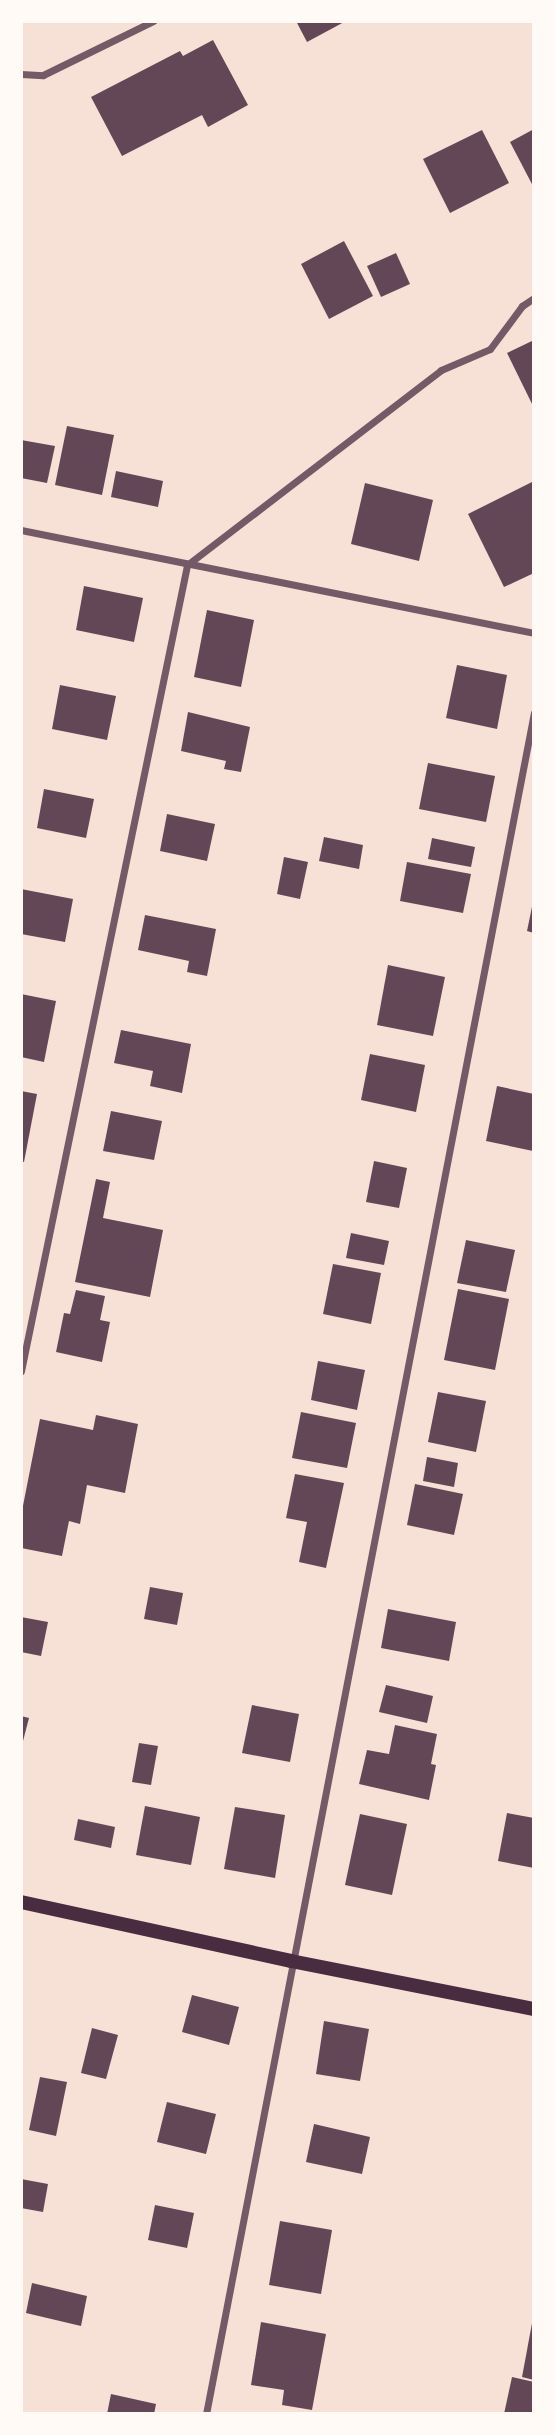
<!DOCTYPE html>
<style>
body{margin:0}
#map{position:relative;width:555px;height:2435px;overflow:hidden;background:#f7e1d7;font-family:"Source Sans 3",sans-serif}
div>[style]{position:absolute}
.building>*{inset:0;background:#644757}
.minor>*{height:7px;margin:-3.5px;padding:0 3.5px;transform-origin:3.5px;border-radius:3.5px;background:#755966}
.secondary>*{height:14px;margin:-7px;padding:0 7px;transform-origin:7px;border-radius:7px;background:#4a2c40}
span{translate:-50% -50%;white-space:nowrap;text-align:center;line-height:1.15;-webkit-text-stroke:5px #fffaf5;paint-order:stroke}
.frame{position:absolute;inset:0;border:23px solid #fffaf5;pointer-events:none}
</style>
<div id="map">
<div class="building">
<div style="clip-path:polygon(296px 21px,346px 21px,307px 42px)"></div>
<div style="clip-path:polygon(213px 40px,248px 105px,208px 127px,202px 115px,122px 156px,91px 97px,180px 51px,183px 56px)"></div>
<div style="clip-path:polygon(534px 129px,534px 188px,510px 142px)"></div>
<div style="clip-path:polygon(482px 130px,509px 183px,450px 213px,423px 159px)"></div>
<div style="clip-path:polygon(344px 241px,373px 296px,329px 319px,301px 264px)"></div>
<div style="clip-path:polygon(396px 253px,410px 284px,381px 297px,367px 266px)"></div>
<div style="clip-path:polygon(534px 340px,534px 408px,507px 353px)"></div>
<div style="clip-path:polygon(67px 426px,114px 435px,102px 495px,55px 485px)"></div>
<div style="clip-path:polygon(21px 440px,55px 446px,47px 483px,21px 478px)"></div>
<div style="clip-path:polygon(116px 471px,163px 481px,158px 507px,111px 497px)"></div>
<div style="clip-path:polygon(534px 481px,534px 573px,504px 587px,468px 514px)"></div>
<div style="clip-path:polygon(365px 483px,433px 500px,419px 561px,351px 544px)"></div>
<div style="clip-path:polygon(84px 586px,143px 598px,134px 642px,76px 630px)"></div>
<div style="clip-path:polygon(207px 610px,254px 620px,241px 687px,194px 677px)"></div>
<div style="clip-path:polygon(457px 665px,507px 675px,497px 729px,446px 718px)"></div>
<div style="clip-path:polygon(60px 685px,116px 696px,107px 740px,52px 729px)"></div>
<div style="clip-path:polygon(188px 712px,250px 727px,241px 772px,224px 769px,226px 761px,181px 751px)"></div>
<div style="clip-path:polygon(428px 763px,495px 776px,486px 822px,419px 809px)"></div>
<div style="clip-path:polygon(44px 789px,94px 799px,86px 838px,37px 828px)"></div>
<div style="clip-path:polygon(167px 814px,215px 824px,207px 861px,160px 851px)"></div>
<div style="clip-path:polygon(324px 837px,363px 845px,359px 869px,319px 861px)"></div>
<div style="clip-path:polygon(432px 838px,475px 847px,471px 867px,428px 859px)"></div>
<div style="clip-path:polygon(284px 857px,308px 862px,300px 899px,277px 894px)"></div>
<div style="clip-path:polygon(407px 862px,471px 874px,463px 913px,400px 901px)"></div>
<div style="clip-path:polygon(21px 889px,73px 899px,65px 942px,21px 934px)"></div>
<div style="clip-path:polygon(533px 902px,534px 902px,534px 933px,527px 931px)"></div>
<div style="clip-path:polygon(145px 915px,216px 929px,207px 976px,187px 972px,189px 961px,138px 950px)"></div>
<div style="clip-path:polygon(388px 965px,445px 977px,433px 1036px,377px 1025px)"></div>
<div style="clip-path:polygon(21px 994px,56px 1001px,44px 1062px,21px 1057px)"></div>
<div style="clip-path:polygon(121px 1030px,191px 1044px,182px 1093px,150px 1086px,153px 1071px,114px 1063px)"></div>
<div style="clip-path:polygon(370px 1054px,425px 1065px,416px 1112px,361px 1100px)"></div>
<div style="clip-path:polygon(497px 1086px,534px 1094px,533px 1151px,486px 1141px)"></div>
<div style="clip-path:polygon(21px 1091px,37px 1094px,24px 1162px,21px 1161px)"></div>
<div style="clip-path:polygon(111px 1111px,162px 1121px,154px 1160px,103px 1151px)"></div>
<div style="clip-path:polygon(374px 1161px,407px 1168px,399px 1208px,366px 1202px)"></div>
<div style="clip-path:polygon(96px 1179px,110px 1182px,103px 1218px,163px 1230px,150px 1297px,75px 1282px)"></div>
<div style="clip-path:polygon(351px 1233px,389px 1241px,384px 1265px,346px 1258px)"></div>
<div style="clip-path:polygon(466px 1240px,515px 1250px,506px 1292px,457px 1283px)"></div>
<div style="clip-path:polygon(333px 1264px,381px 1273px,371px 1324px,323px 1314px)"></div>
<div style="clip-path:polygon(458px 1289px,509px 1299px,495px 1370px,444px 1360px)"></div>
<div style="clip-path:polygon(76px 1290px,105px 1296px,100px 1320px,110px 1322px,102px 1362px,56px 1352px,64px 1313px,70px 1314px)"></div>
<div style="clip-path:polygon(318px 1361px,365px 1370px,357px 1410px,311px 1400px)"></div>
<div style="clip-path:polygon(438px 1392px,486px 1401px,476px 1452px,428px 1442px)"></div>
<div style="clip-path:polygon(301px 1412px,356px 1423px,347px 1468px,292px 1458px)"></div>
<div style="clip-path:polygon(96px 1415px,138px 1424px,125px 1493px,87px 1485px,80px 1524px,69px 1521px,62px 1556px,21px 1548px,21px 1516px,40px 1419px,93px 1430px)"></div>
<div style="clip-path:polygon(427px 1457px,458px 1463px,454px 1487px,423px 1481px)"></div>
<div style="clip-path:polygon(295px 1474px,344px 1483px,326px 1568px,299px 1562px,307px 1522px,286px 1518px)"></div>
<div style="clip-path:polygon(415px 1484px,463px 1494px,454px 1535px,407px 1525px)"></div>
<div style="clip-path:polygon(150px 1587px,183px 1593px,177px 1625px,144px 1619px)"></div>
<div style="clip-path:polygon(388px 1609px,456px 1622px,449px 1661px,381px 1648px)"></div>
<div style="clip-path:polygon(21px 1617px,48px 1622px,41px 1656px,21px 1652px)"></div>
<div style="clip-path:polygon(386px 1685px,433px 1696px,427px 1723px,379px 1712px)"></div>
<div style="clip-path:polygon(252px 1705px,299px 1714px,290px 1762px,242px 1753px)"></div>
<div style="clip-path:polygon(21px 1716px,29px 1718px,23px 1741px,21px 1741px)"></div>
<div style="clip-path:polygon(395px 1725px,437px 1734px,431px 1764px,436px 1765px,429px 1800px,359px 1784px,367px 1750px,389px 1754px)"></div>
<div style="clip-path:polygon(139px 1743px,158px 1746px,151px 1785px,132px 1782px)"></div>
<div style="clip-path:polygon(145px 1806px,200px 1817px,191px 1865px,136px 1855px)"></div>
<div style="clip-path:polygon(235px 1807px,285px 1815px,275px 1878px,224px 1869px)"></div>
<div style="clip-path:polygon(507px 1813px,534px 1818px,534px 1868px,498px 1861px)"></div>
<div style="clip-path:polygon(360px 1814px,407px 1824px,392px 1895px,345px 1885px)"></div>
<div style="clip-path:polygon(78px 1819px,115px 1827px,111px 1848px,74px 1840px)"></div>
<div style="clip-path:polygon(192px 1995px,239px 2007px,229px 2045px,182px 2032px)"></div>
<div style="clip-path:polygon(324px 2021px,369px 2029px,360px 2081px,316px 2074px)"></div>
<div style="clip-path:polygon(92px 2028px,118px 2035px,106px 2079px,81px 2073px)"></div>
<div style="clip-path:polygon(40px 2077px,67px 2082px,56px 2136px,29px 2130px)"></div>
<div style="clip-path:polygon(167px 2102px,216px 2114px,206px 2154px,157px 2142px)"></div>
<div style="clip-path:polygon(314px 2124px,370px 2137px,362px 2174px,306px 2162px)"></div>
<div style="clip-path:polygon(21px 2179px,48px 2184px,43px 2212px,21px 2208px)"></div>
<div style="clip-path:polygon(155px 2205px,194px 2213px,187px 2248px,148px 2240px)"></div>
<div style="clip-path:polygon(280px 2221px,332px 2230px,321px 2294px,269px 2285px)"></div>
<div style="clip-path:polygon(32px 2283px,87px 2296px,81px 2326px,26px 2313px)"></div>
<div style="clip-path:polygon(533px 2318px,534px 2319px,534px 2380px,522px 2377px)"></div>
<div style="clip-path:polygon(261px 2322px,326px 2334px,312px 2410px,282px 2405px,284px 2390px,251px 2385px)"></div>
<div style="clip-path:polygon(512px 2377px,534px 2382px,534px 2414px,504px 2414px)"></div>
<div style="clip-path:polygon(111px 2394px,156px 2404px,154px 2414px,107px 2414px)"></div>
</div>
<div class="minor">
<div style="left:21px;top:74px;width:22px;rotate:3deg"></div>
<div style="left:43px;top:75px;width:123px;rotate:-26.1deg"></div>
<div style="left:21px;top:530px;width:523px;rotate:11.35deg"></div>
<div style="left:187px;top:565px;width:320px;rotate:-37.5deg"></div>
<div style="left:441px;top:370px;width:53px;rotate:-23.2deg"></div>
<div style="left:490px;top:349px;width:54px;rotate:-53.3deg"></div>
<div style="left:522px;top:306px;width:14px;rotate:-34deg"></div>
<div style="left:21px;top:1371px;width:823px;rotate:-78.36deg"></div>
<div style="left:206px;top:2414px;width:1732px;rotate:-79.09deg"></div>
</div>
<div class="secondary">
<div style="left:21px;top:1902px;width:276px;rotate:12.3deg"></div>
<div style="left:291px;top:1961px;width:248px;rotate:11.2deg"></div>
</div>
<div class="frame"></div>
</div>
